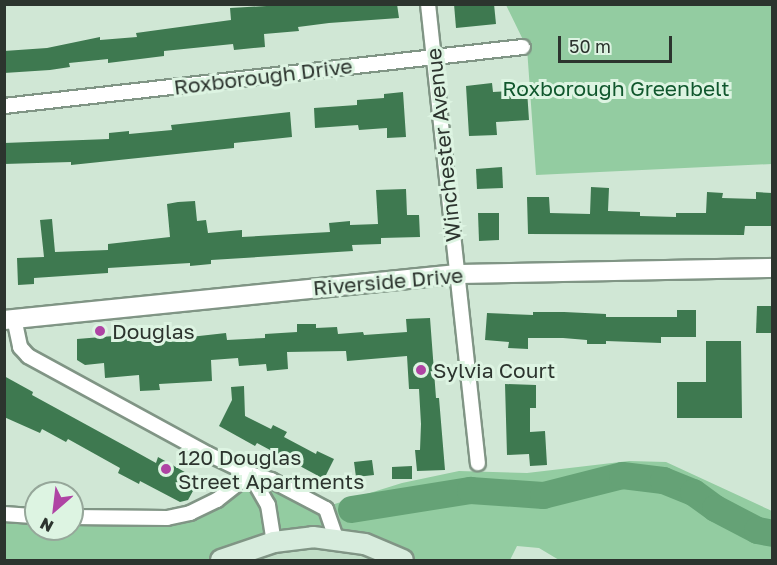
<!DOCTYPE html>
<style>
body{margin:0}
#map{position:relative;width:777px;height:565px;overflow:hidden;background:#d0e7d5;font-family:"Golos Text",sans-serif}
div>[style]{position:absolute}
.built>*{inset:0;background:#c1dec7}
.green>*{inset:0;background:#93cca1}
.river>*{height:27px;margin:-13.5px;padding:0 13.5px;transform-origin:13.5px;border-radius:13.5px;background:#65a276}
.building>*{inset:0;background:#3e7950}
.roads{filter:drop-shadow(2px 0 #809585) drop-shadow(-2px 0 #809585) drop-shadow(0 2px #809585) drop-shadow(0 -2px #809585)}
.minor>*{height:14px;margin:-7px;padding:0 7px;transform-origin:7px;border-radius:7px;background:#fff}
.tertiary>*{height:18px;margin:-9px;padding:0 9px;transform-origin:9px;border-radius:9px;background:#fff}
.secondary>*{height:20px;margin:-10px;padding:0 10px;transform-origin:10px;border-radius:10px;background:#d7ecdd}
.dots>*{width:16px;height:16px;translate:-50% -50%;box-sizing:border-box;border:3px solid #ddf4e2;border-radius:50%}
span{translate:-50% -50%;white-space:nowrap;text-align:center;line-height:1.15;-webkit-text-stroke:6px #ddf4e2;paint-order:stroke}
.street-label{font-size:21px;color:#2c342e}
.park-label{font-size:21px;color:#10572d}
.poi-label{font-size:21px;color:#2c342e}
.left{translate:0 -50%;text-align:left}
.frame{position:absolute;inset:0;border:6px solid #2c342e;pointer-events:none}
.north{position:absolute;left:24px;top:481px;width:60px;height:60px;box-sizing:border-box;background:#ddf4e2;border:2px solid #96a79a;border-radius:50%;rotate:208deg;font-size:16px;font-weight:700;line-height:24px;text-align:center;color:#2c342e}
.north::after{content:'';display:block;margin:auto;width:21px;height:27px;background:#af44a4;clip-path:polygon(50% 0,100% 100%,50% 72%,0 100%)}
.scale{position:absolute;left:558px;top:36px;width:114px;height:27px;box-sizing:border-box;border:3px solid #2c342e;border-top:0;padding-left:8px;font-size:18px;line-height:21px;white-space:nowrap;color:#2c342e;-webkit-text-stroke:4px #ddf4e2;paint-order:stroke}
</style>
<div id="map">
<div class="built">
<div style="clip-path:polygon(297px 539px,400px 560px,225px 560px)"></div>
</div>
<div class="green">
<div style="clip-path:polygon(506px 5px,772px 5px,772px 164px,536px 175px,527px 48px)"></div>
<div style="clip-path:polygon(629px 461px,666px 462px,772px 511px,772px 560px,559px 560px,539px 548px,517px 546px,510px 560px,400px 560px,337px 540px,225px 560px,5px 560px,5px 513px,36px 515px,36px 529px,72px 529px,72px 516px,190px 512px,250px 473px,325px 507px,402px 483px,459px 471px,527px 473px)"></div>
</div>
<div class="river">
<div style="left:351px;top:509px;width:121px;rotate:-9.1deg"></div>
<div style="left:470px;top:490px;width:73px;rotate:3.9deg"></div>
<div style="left:543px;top:495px;width:81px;rotate:-14.2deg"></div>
<div style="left:622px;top:475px;width:41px;rotate:7deg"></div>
<div style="left:663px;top:480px;width:32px;rotate:22deg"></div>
<div style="left:693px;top:492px;width:27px;rotate:36deg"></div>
<div style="left:715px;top:508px;width:47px;rotate:27.6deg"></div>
<div style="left:757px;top:530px;width:15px;rotate:11deg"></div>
</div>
<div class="building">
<div style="clip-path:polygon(300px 4px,397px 4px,399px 18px,329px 23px,298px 27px,299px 31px,264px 34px,265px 47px,234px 50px,233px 44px,164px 51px,164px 56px,108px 63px,108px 59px,69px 63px,70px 67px,50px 70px,4px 73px,4px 51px,47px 48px,100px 37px,100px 40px,137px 37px,136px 33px,231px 20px,230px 8px)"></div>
<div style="clip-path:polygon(454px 4px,494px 4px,496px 24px,456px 28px)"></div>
<div style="clip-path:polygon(492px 83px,493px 92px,527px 90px,529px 120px,496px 122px,497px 135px,469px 136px,466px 86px)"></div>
<div style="clip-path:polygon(403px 92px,406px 137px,387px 138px,387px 128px,359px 130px,358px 125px,315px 128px,314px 108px,357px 105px,357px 100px,384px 98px,384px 94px)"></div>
<div style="clip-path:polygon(290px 112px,292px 137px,234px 143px,234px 148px,71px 165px,71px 162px,4px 164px,4px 143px,109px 139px,109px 133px,129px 131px,129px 134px,172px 130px,171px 125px)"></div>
<div style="clip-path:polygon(502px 167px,503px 188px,477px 189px,476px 169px)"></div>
<div style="clip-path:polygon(591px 187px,609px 188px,608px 211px,640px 212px,640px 216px,676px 217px,676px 213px,706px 213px,707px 192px,723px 193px,722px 198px,756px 199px,756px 192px,772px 193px,772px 226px,745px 226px,744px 235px,528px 234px,527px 197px,549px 197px,550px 213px,590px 214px)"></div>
<div style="clip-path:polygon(406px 189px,407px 215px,419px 215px,420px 237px,381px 238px,381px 244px,352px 245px,353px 251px,211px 260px,211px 264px,190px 266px,190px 263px,108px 268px,108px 273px,34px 278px,34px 284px,18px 285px,17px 258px,44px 257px,40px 220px,52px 219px,55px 252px,108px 250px,108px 244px,170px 237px,167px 204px,178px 202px,195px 201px,197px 221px,206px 220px,208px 233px,242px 230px,242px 237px,330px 232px,329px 223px,350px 221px,350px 225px,378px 224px,376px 190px)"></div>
<div style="clip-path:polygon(478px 213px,499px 213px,499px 240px,479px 241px)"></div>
<div style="clip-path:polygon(757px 306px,772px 306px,772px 333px,756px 333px)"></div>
<div style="clip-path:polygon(677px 310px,696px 310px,696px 337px,661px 337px,661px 343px,606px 341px,606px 344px,587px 344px,587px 340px,563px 338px,528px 338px,528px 349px,508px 348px,509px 342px,485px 340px,487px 313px,533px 315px,533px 312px,564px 312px,606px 314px,606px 317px,677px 317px)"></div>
<div style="clip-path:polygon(430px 318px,436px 398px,439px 398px,445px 470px,417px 471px,415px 450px,420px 450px,421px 424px,419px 389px,409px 389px,407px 356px,347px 361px,346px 351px,287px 352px,288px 369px,267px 371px,266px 364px,239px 366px,238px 358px,211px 360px,212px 381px,159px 384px,160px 390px,140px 391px,139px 375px,105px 378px,104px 363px,85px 365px,77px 360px,77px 339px,126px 335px,127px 341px,154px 341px,226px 333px,227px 340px,265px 338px,265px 334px,297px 332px,297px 324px,316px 324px,316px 328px,337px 327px,338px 334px,363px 332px,364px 335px,407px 332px,406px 319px)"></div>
<div style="clip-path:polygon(706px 341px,741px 341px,742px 418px,677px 418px,677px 382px,706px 382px)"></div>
<div style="clip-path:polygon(4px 376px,33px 392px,32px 395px,129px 448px,156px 463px,158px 457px,199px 480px,188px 500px,180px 502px,140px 481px,139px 484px,118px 473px,120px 468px,68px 439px,66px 442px,42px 429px,40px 433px,4px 417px)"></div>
<div style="clip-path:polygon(505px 384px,536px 385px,536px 408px,530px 408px,530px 432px,545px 431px,547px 465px,530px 466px,529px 454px,507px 455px)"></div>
<div style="clip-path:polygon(244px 386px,245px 416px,271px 429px,273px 425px,287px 432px,284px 437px,316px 454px,317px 451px,334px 459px,324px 479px,257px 443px,255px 446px,219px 426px,232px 400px,231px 387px)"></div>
<div style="clip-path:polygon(372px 460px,374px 475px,356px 477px,354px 462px)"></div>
<div style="clip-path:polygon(412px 466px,412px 479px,392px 479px,392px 467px)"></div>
</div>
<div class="roads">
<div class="minor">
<div style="left:428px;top:4px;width:462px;rotate:83.8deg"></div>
<div style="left:4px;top:106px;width:522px;rotate:-6.49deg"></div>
<div style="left:14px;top:318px;width:30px;rotate:78deg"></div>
<div style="left:20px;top:347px;width:12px;rotate:48deg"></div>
<div style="left:28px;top:356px;width:205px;rotate:28.6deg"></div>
<div style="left:208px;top:454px;width:47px;rotate:25.5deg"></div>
<div style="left:250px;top:474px;width:22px;rotate:16deg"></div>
<div style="left:271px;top:480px;width:62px;rotate:27.8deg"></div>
<div style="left:326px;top:509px;width:31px;rotate:71deg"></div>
<div style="left:250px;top:474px;width:36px;rotate:60deg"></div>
<div style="left:268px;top:505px;width:37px;rotate:81deg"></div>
<div style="left:4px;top:514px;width:32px;rotate:4deg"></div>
<div style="left:72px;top:517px;width:95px;rotate:0.6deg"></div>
<div style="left:167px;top:518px;width:24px;rotate:-12deg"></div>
<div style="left:190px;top:513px;width:30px;rotate:-26deg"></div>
<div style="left:217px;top:500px;width:42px;rotate:-38.2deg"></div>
</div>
<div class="tertiary">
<div style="left:4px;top:320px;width:454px;rotate:-5.8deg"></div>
<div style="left:456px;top:274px;width:316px;rotate:-1.1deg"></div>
</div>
<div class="secondary">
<div style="left:221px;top:560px;width:56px;rotate:-18.8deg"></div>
<div style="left:274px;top:542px;width:39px;rotate:-7deg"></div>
<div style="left:313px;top:537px;width:52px;rotate:7.7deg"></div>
<div style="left:365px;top:544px;width:41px;rotate:22.8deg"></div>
</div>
</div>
<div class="dots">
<div style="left:100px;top:331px;background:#af44a4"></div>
<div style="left:421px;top:370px;background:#af44a4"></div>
<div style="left:166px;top:469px;background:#af44a4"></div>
</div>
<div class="street-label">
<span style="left:263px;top:76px;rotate:-7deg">Roxborough Drive</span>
<span style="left:443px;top:145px;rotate:-96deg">Winchester Avenue</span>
<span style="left:388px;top:281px;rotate:-5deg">Riverside Drive</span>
</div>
<div class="park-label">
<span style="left:616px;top:88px">Roxborough Greenbelt</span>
</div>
<div class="poi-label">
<span class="left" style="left:112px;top:331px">Douglas</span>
<span class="left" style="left:433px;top:370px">Sylvia Court</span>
<span class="left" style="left:178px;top:469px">120 Douglas<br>Street Apartments</span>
</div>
<div class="frame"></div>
<div class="north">N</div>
<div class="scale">50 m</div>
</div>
